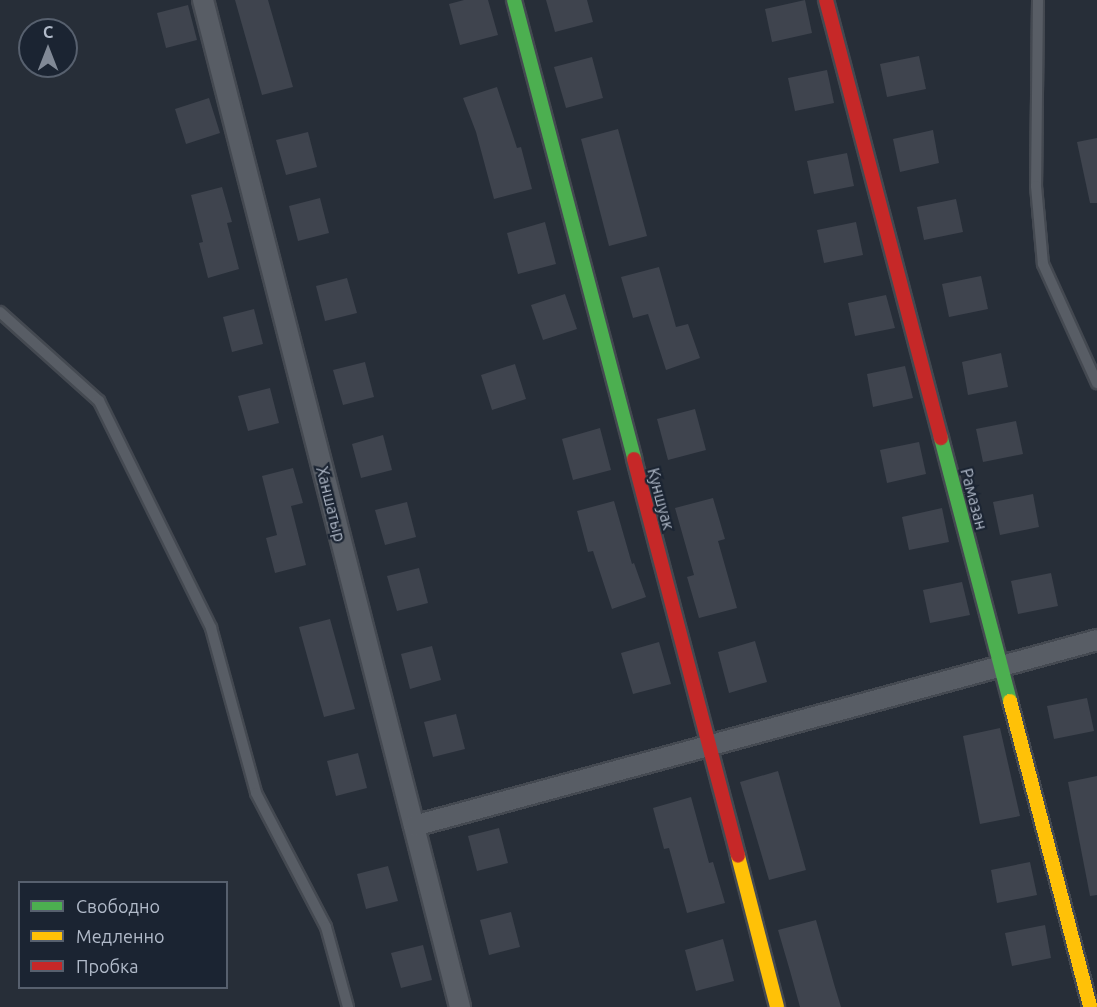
<!DOCTYPE html>
<meta charset="utf-8">
<style>
body{margin:0}
#map{position:relative;width:1097px;height:1007px;overflow:hidden;background:#272e38;font-family:Ubuntu,sans-serif}
div>[style]{position:absolute}
.building>*{inset:0;background:#3f444e}
.roads{filter:drop-shadow(2px 0 #444951) drop-shadow(-2px 0 #444951) drop-shadow(0 2px #444951) drop-shadow(0 -2px #444951)}
.lane>*{height:10px;margin:-5px;padding:0 5px;transform-origin:5px;border-radius:5px;background:#585d65}
.street>*{height:20px;margin:-10px;padding:0 10px;transform-origin:10px;border-radius:10px;background:#585d65}
.fast>*{height:14px;margin:-7px;padding:0 7px;transform-origin:7px;border-radius:7px;background:#4caf50}
.slow>*{height:14px;margin:-7px;padding:0 7px;transform-origin:7px;border-radius:7px;background:#ffc107}
.jam>*{height:14px;margin:-7px;padding:0 7px;transform-origin:7px;border-radius:7px;background:#c62828}
span{translate:-50% -50%;white-space:nowrap;text-align:center;line-height:1.15;-webkit-text-stroke:4.5px #1b2432;paint-order:stroke}
.street-label{font-size:16px;color:#b1bac9}
.legend{position:absolute;left:18px;top:881px;width:210px;height:108px;box-sizing:border-box;background:#1b2432;border:2px solid #57606e;margin:0;padding:8px 10px;list-style:none;font-size:18px;color:#b1bac9}
.legend li{display:flex;align-items:center;gap:12px;height:30px}
.legend b{width:30px;border:2px solid #57606e}
.north{position:absolute;left:18px;top:18px;width:60px;height:60px;box-sizing:border-box;background:#1b2432;border:2px solid #57606e;border-radius:50%;rotate:0deg;font-size:16px;font-weight:700;line-height:24px;text-align:center;color:#b1bac9}
.north::after{content:'';display:block;margin:auto;width:21px;height:27px;background:#818996;clip-path:polygon(50% 0,100% 100%,50% 72%,0 100%)}
</style>
<div id="map">
<div class="building">
<div style="clip-path:polygon(235px 0,268px 0,293px 87px,262px 95px)"></div>
<div style="clip-path:polygon(464px 0,488px 0,498px 35px,460px 45px,449px 4px)"></div>
<div style="clip-path:polygon(546px 0,587px 0,593px 22px,555px 32px)"></div>
<div style="clip-path:polygon(805px 0,812px 33px,772px 42px,765px 9px)"></div>
<div style="clip-path:polygon(188px 5px,197px 40px,166px 48px,157px 13px)"></div>
<div style="clip-path:polygon(919px 56px,926px 89px,887px 97px,880px 64px)"></div>
<div style="clip-path:polygon(592px 57px,603px 98px,566px 108px,554px 67px)"></div>
<div style="clip-path:polygon(827px 70px,834px 103px,795px 111px,788px 78px)"></div>
<div style="clip-path:polygon(497px 87px,517px 148px,521px 147px,532px 189px,494px 199px,476px 132px,463px 98px)"></div>
<div style="clip-path:polygon(209px 98px,220px 133px,186px 144px,175px 109px)"></div>
<div style="clip-path:polygon(618px 129px,647px 236px,609px 246px,581px 139px)"></div>
<div style="clip-path:polygon(933px 130px,939px 163px,900px 172px,893px 139px)"></div>
<div style="clip-path:polygon(308px 132px,317px 167px,286px 175px,276px 140px)"></div>
<div style="clip-path:polygon(1097px 138px,1097px 203px,1090px 203px,1077px 142px)"></div>
<div style="clip-path:polygon(847px 153px,854px 186px,814px 194px,807px 161px)"></div>
<div style="clip-path:polygon(222px 187px,232px 222px,227px 223px,239px 269px,208px 278px,199px 243px,203px 242px,191px 195px)"></div>
<div style="clip-path:polygon(320px 198px,329px 233px,298px 241px,289px 206px)"></div>
<div style="clip-path:polygon(956px 199px,963px 232px,924px 240px,917px 207px)"></div>
<div style="clip-path:polygon(545px 222px,556px 264px,518px 274px,507px 233px)"></div>
<div style="clip-path:polygon(856px 222px,863px 255px,824px 263px,817px 230px)"></div>
<div style="clip-path:polygon(659px 267px,676px 327px,688px 324px,700px 358px,666px 370px,648px 314px,633px 318px,621px 277px)"></div>
<div style="clip-path:polygon(981px 276px,988px 309px,949px 317px,942px 284px)"></div>
<div style="clip-path:polygon(347px 278px,357px 313px,325px 321px,316px 286px)"></div>
<div style="clip-path:polygon(565px 294px,577px 329px,543px 340px,531px 305px)"></div>
<div style="clip-path:polygon(886px 295px,895px 328px,855px 336px,848px 303px)"></div>
<div style="clip-path:polygon(254px 309px,263px 344px,232px 352px,223px 317px)"></div>
<div style="clip-path:polygon(1001px 353px,1008px 387px,968px 395px,962px 362px)"></div>
<div style="clip-path:polygon(365px 362px,374px 397px,343px 405px,333px 370px)"></div>
<div style="clip-path:polygon(515px 364px,526px 399px,492px 410px,481px 375px)"></div>
<div style="clip-path:polygon(905px 366px,913px 398px,873px 407px,867px 374px)"></div>
<div style="clip-path:polygon(270px 388px,279px 423px,248px 431px,238px 396px)"></div>
<div style="clip-path:polygon(695px 409px,706px 450px,668px 460px,657px 419px)"></div>
<div style="clip-path:polygon(1016px 421px,1023px 454px,983px 462px,976px 429px)"></div>
<div style="clip-path:polygon(600px 428px,611px 470px,573px 480px,562px 439px)"></div>
<div style="clip-path:polygon(383px 435px,392px 470px,361px 478px,352px 444px)"></div>
<div style="clip-path:polygon(919px 442px,926px 474px,887px 483px,880px 450px)"></div>
<div style="clip-path:polygon(293px 468px,303px 503px,291px 506px,306px 565px,275px 573px,266px 538px,277px 535px,262px 476px)"></div>
<div style="clip-path:polygon(1033px 494px,1039px 527px,1000px 535px,993px 502px)"></div>
<div style="clip-path:polygon(713px 498px,725px 539px,718px 541px,737px 608px,699px 618px,687px 577px,694px 575px,675px 508px)"></div>
<div style="clip-path:polygon(614px 501px,632px 564px,634px 563px,646px 597px,612px 609px,593px 551px,588px 552px,577px 511px)"></div>
<div style="clip-path:polygon(407px 502px,416px 537px,385px 545px,375px 510px)"></div>
<div style="clip-path:polygon(942px 508px,949px 542px,909px 550px,902px 517px)"></div>
<div style="clip-path:polygon(419px 568px,428px 603px,397px 611px,387px 576px)"></div>
<div style="clip-path:polygon(1051px 573px,1058px 606px,1018px 614px,1011px 581px)"></div>
<div style="clip-path:polygon(962px 582px,970px 615px,930px 623px,923px 590px)"></div>
<div style="clip-path:polygon(330px 619px,355px 709px,324px 717px,299px 627px)"></div>
<div style="clip-path:polygon(755px 641px,767px 682px,729px 693px,718px 652px)"></div>
<div style="clip-path:polygon(659px 642px,671px 684px,633px 694px,621px 653px)"></div>
<div style="clip-path:polygon(432px 646px,441px 680px,410px 689px,401px 654px)"></div>
<div style="clip-path:polygon(1087px 698px,1094px 731px,1054px 739px,1047px 706px)"></div>
<div style="clip-path:polygon(456px 714px,465px 749px,433px 757px,424px 722px)"></div>
<div style="clip-path:polygon(1000px 728px,1020px 816px,980px 824px,963px 736px)"></div>
<div style="clip-path:polygon(358px 753px,367px 788px,336px 796px,327px 761px)"></div>
<div style="clip-path:polygon(778px 771px,806px 870px,769px 880px,740px 782px)"></div>
<div style="clip-path:polygon(1097px 776px,1097px 895px,1090px 896px,1068px 782px)"></div>
<div style="clip-path:polygon(691px 797px,709px 863px,713px 862px,725px 903px,687px 913px,669px 848px,664px 849px,653px 808px)"></div>
<div style="clip-path:polygon(499px 828px,508px 863px,477px 871px,468px 836px)"></div>
<div style="clip-path:polygon(1030px 862px,1037px 895px,997px 903px,991px 870px)"></div>
<div style="clip-path:polygon(388px 866px,398px 901px,366px 909px,357px 874px)"></div>
<div style="clip-path:polygon(511px 912px,520px 947px,489px 955px,480px 920px)"></div>
<div style="clip-path:polygon(816px 920px,834px 984px,841px 1007px,800px 1007px,790px 971px,778px 930px)"></div>
<div style="clip-path:polygon(1045px 925px,1051px 958px,1012px 966px,1005px 933px)"></div>
<div style="clip-path:polygon(723px 939px,734px 981px,696px 991px,685px 950px)"></div>
<div style="clip-path:polygon(423px 945px,432px 980px,401px 988px,391px 953px)"></div>
</div>
<div class="roads">
<div class="lane">
<div style="left:1038px;top:0;width:186px;rotate:90.6deg"></div>
<div style="left:1036px;top:186px;width:78px;rotate:84.9deg"></div>
<div style="left:1043px;top:264px;width:131px;rotate:65.6deg"></div>
<div style="left:0;top:312px;width:133px;rotate:42deg"></div>
<div style="left:99px;top:401px;width:253px;rotate:63.7deg"></div>
<div style="left:211px;top:628px;width:171px;rotate:74.7deg"></div>
<div style="left:256px;top:793px;width:151px;rotate:62.4deg"></div>
<div style="left:326px;top:927px;width:83px;rotate:74.6deg"></div>
</div>
<div class="street">
<div style="left:203px;top:0;width:1039px;rotate:75.68deg"></div>
<div style="left:414px;top:826px;width:708px;rotate:-15.23deg"></div>
</div>
<div class="fast">
<div style="left:514px;top:0;width:474px;rotate:75.3deg"></div>
<div style="left:941px;top:438px;width:272px;rotate:75.3deg"></div>
</div>
<div class="slow">
<div style="left:1010px;top:701px;width:316px;rotate:75.3deg"></div>
<div style="left:738px;top:856px;width:156px;rotate:75.5deg"></div>
</div>
<div class="jam">
<div style="left:826px;top:0;width:453px;rotate:75.3deg"></div>
<div style="left:634px;top:459px;width:410px;rotate:75.3deg"></div>
</div>
</div>
<div class="street-label">
<span style="left:661px;top:499px;rotate:75deg">Куншуак</span>
<span style="left:974px;top:499px;rotate:75deg">Рамазан</span>
<span style="left:331px;top:504px;rotate:76deg">Ханшатыр</span>
</div>
<ul class="legend">
<li><b style="height:8px;background:#4caf50"></b>Свободно</li>
<li><b style="height:8px;background:#ffc107"></b>Медленно</li>
<li><b style="height:8px;background:#c62828"></b>Пробка</li>
</ul>
<div class="north">С</div>
</div>
